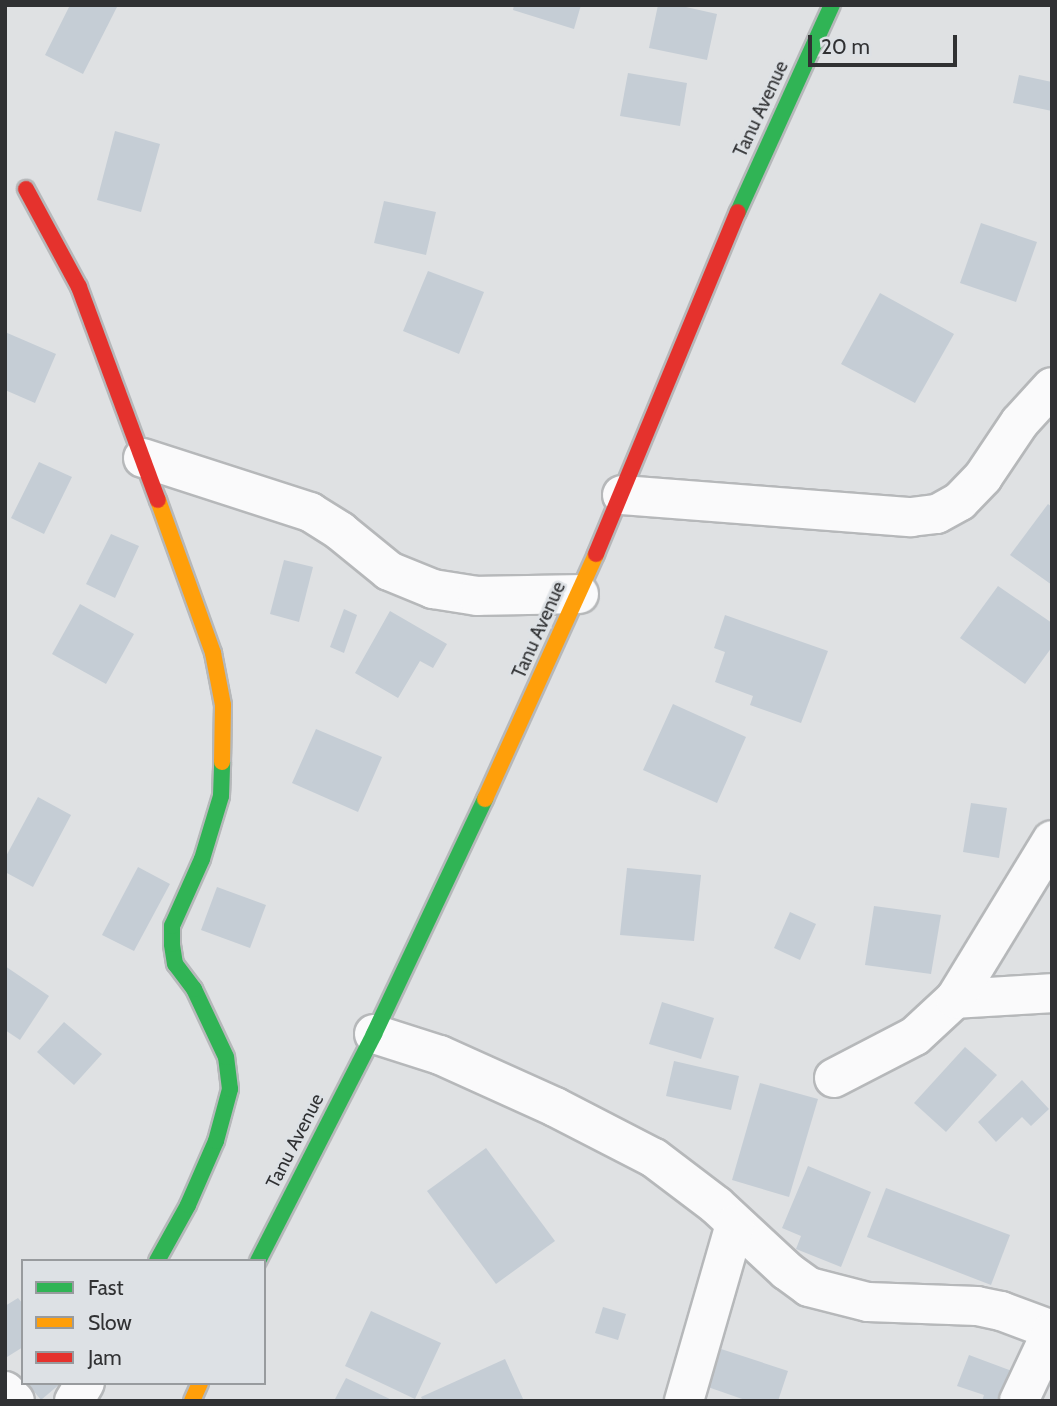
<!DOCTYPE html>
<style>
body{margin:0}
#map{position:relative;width:1057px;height:1406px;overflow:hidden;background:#dfe1e3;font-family:Cabin,sans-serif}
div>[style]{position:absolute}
.building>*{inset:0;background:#c5cdd5}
.roads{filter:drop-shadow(2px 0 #b6b8ba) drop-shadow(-2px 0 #b6b8ba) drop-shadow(0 2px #b6b8ba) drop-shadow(0 -2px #b6b8ba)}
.street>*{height:38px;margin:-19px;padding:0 19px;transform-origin:19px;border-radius:19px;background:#fafafb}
.fast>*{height:16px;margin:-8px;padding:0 8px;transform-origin:8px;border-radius:8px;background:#30b455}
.slow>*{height:16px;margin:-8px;padding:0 8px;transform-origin:8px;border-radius:8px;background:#ff9f0a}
.jam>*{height:16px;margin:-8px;padding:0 8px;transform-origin:8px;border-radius:8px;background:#e5322d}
span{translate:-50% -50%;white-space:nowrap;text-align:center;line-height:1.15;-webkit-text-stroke:5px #dde1e5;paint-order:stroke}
.street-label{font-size:19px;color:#303133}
.frame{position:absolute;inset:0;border:7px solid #303133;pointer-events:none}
.legend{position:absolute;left:21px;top:1259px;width:245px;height:126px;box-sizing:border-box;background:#dde1e5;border:2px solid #989b9e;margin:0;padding:9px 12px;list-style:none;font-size:21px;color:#303133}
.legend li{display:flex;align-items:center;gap:14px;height:35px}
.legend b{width:35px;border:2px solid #989b9e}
.scale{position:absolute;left:808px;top:35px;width:149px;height:32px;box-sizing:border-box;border:4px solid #303133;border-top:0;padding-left:9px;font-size:21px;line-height:24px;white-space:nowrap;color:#303133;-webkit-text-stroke:5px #dde1e5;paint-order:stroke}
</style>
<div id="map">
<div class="building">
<div style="clip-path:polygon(70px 5px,118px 5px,83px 74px,45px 55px)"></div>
<div style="clip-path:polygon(514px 5px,581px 5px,574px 29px,513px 10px)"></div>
<div style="clip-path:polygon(658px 5px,677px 5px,717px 14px,707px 60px,649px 48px)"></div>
<div style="clip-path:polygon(628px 73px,687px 83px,680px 126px,620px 116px)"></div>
<div style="clip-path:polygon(1019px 75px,1052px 82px,1052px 111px,1013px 103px)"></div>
<div style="clip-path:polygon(115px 131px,160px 144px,141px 212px,97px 200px)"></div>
<div style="clip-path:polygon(384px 201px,436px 212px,426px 255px,374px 243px)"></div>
<div style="clip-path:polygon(981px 223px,1037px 242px,1016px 302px,960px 283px)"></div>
<div style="clip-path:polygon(428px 271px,484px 292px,459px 354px,403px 331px)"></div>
<div style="clip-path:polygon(880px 293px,954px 334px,915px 403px,841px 364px)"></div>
<div style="clip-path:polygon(5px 332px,56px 354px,35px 403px,5px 390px)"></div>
<div style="clip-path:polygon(39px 462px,72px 477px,44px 534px,11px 518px)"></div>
<div style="clip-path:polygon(1048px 504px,1052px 507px,1052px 585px,1010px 555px)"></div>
<div style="clip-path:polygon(111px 534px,139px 546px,115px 598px,86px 584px)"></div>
<div style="clip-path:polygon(284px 560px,313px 567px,299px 622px,270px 614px)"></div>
<div style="clip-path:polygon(998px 586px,1052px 623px,1052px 647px,1025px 684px,960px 638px)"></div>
<div style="clip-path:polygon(80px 604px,134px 634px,106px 684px,52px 654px)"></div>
<div style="clip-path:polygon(344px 609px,357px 615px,344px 653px,330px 647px)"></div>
<div style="clip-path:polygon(390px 611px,447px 644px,433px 668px,420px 661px,398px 698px,355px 673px)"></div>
<div style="clip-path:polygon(725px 615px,828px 651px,801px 723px,750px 705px,753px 696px,715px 682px,725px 652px,714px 648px)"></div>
<div style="clip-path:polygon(673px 704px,746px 737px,717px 803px,643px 770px)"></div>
<div style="clip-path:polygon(316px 729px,382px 757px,358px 812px,292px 783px)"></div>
<div style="clip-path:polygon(38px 797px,71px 815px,33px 887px,5px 872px,5px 858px)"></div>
<div style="clip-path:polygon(971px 803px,1007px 808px,999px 858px,963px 852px)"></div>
<div style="clip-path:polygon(138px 867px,170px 884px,134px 951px,102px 935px)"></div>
<div style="clip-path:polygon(627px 868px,701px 875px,694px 941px,620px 935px)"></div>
<div style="clip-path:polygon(217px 887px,266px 905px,250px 948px,201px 930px)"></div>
<div style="clip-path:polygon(874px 906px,941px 915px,931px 974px,865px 965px)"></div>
<div style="clip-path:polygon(790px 912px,816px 924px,800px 960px,774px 948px)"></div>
<div style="clip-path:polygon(5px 966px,49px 996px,20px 1040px,5px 1030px)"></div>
<div style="clip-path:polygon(662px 1002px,714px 1018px,701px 1059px,649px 1044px)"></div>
<div style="clip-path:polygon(64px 1022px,102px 1054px,74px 1085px,37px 1052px)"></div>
<div style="clip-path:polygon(965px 1047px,997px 1075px,946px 1132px,914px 1103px)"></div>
<div style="clip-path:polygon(674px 1061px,739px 1076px,731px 1110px,666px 1096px)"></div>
<div style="clip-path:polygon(1022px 1080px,1049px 1109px,1031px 1126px,1022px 1117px,996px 1142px,978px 1122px)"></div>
<div style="clip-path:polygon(760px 1083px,818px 1099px,789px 1197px,732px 1180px)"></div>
<div style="clip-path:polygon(486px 1148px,555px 1241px,496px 1284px,427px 1191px)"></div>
<div style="clip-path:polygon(808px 1166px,871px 1192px,841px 1267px,796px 1249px,801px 1236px,782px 1228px)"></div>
<div style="clip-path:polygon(886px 1188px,1010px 1235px,991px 1285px,867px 1237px)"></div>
<div style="clip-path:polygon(18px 1298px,23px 1304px,23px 1347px,7px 1357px,5px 1306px)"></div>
<div style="clip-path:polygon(603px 1307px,626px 1314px,618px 1340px,595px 1333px)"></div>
<div style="clip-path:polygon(371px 1311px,441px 1343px,415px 1399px,345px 1366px)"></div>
<div style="clip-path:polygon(718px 1348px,788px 1371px,778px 1401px,748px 1401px,705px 1386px)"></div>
<div style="clip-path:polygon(969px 1355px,1020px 1374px,1010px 1401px,982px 1401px,984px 1395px,957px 1386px)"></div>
<div style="clip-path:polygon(505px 1359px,524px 1401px,423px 1401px,421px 1397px)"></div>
<div style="clip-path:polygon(346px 1378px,394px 1401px,334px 1401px)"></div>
<div style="clip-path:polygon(27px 1383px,61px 1383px,41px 1400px)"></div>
</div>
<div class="roads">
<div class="street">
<div style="left:143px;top:458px;width:176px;rotate:17.9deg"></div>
<div style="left:310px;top:512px;width:36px;rotate:32deg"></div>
<div style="left:340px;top:531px;width:63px;rotate:39.2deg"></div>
<div style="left:389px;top:571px;width:48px;rotate:22.2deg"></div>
<div style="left:433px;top:589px;width:45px;rotate:9deg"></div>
<div style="left:477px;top:596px;width:102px;rotate:-1.1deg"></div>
<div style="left:622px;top:495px;width:290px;rotate:4.4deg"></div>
<div style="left:911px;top:517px;width:26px;rotate:-7deg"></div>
<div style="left:937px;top:514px;width:26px;rotate:-29deg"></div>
<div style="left:960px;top:501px;width:33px;rotate:-46deg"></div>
<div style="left:983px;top:477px;width:66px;rotate:-56.1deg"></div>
<div style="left:1020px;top:422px;width:47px;rotate:-47.6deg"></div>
<div style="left:955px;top:999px;width:97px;rotate:-3.5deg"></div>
<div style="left:374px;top:1034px;width:69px;rotate:17.7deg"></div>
<div style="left:440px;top:1055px;width:126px;rotate:24.3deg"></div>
<div style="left:555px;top:1107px;width:111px;rotate:27.3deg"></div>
<div style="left:654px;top:1158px;width:78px;rotate:37.2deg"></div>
<div style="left:716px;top:1205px;width:97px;rotate:42.9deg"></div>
<div style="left:787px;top:1271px;width:27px;rotate:36deg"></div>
<div style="left:809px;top:1287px;width:61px;rotate:14.3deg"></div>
<div style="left:868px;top:1302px;width:109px;rotate:2.1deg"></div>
<div style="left:977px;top:1306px;width:25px;rotate:12deg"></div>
<div style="left:1001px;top:1311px;width:54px;rotate:20.4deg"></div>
<div style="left:834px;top:1078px;width:91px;rotate:-27.4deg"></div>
<div style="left:915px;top:1036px;width:54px;rotate:-42.8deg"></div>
<div style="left:955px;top:999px;width:186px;rotate:-58.6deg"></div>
<div style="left:5px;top:1391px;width:14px;rotate:45deg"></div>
<div style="left:74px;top:1401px;width:21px;rotate:-59deg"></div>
<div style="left:684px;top:1401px;width:184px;rotate:-73.9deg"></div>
<div style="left:1019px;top:1401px;width:77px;rotate:-64.8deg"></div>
</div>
<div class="fast">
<div style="left:738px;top:212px;width:227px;rotate:-65.6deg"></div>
<div style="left:157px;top:1261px;width:64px;rotate:-61deg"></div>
<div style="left:188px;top:1205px;width:70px;rotate:-66.4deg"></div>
<div style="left:216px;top:1141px;width:54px;rotate:-74.9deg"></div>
<div style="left:230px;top:1089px;width:32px;rotate:-97deg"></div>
<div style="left:226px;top:1057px;width:75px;rotate:-115.2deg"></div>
<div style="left:194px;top:989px;width:31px;rotate:-127deg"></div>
<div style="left:175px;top:964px;width:20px;rotate:-99deg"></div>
<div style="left:172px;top:944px;width:18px;rotate:-90deg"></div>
<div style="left:172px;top:926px;width:73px;rotate:-65.9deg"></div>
<div style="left:202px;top:859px;width:66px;rotate:-73.2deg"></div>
<div style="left:221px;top:796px;width:34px;rotate:-88deg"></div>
<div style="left:258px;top:1261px;width:255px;rotate:-62.9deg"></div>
<div style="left:374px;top:1034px;width:260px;rotate:-64.7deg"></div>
</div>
<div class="slow">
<div style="left:158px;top:500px;width:163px;rotate:70.2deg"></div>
<div style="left:213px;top:653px;width:53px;rotate:79.1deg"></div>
<div style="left:223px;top:705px;width:57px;rotate:91deg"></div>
<div style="left:485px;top:799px;width:269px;rotate:-65.6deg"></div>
<div style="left:192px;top:1401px;width:20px;rotate:-66deg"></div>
</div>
<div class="jam">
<div style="left:26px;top:189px;width:111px;rotate:61.6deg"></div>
<div style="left:79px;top:287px;width:227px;rotate:69.7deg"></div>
<div style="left:596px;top:554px;width:370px;rotate:-67.5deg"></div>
</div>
</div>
<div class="street-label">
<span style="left:761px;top:109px;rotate:-65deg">Tanu Avenue</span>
<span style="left:539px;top:630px;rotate:-66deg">Tanu Avenue</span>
<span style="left:295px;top:1141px;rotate:-63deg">Tanu Avenue</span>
</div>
<div class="frame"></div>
<ul class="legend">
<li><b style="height:9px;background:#30b455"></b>Fast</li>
<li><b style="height:9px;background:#ff9f0a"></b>Slow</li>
<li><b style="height:9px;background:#e5322d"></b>Jam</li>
</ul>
<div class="scale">20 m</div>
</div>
